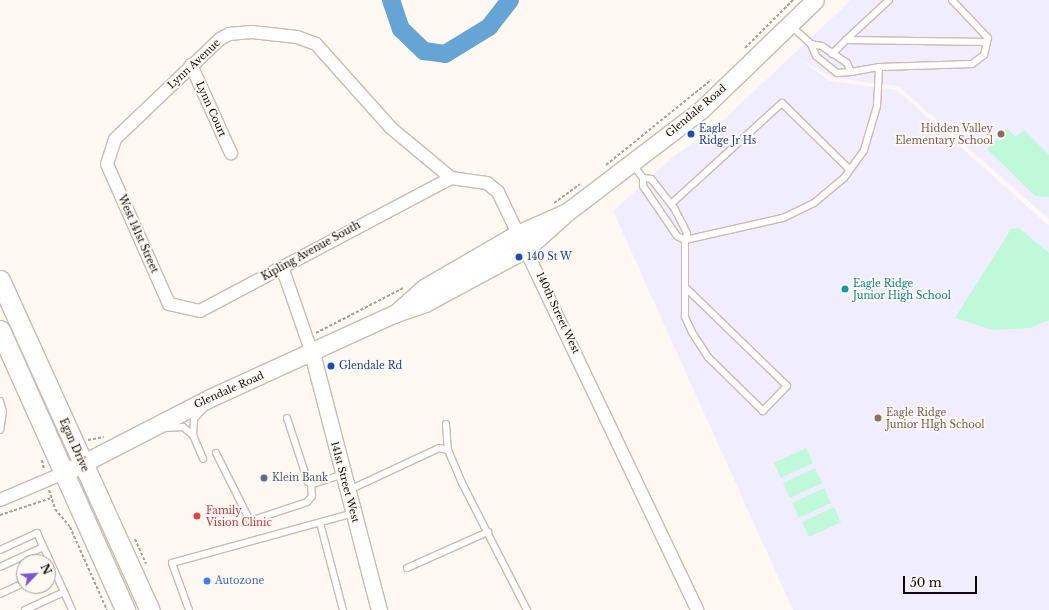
<!DOCTYPE html>
<style>
body{margin:0}
#map{position:relative;width:1049px;height:610px;overflow:hidden;background:#fef8f3;font-family:"Libre Baskerville",serif}
div>[style]{position:absolute}
.education>*{inset:0;background:#f0edff}
.green>*{inset:0;background:#c0f9d9}
.river>*{height:18px;margin:-9px;padding:0 9px;transform-origin:9px;border-radius:9px;background:#65a4d4}
.path>*{height:2px;margin-top:-1px;transform-origin:0;background:repeating-linear-gradient(90deg,#a6a09c 0 3px,transparent 0 5px)}
.roads{filter:drop-shadow(1px 0 #cabcaf) drop-shadow(-1px 0 #cabcaf) drop-shadow(0 1px #cabcaf) drop-shadow(0 -1px #cabcaf)}
.service>*{height:6px;margin:-3px;padding:0 3px;transform-origin:3px;border-radius:3px;background:#fff}
.minor>*{height:12px;margin:-6px;padding:0 6px;transform-origin:6px;border-radius:6px;background:#fff}
.tertiary>*{height:15px;margin:-7.5px;padding:0 7.5px;transform-origin:7.5px;border-radius:7.5px;background:#fff}
.secondary>*{height:17px;margin:-8.5px;padding:0 8.5px;transform-origin:8.5px;border-radius:8.5px;background:#fff}
.trunk>*{height:19px;margin:-9.5px;padding:0 9.5px;transform-origin:9.5px;border-radius:9.5px;background:#fff}
.dots>*{width:11px;height:11px;translate:-50% -50%;box-sizing:border-box;border:2px solid #fef8f3;border-radius:50%}
span{translate:-50% -50%;white-space:nowrap;text-align:center;line-height:1.15;-webkit-text-stroke:3.5px #fef8f3;paint-order:stroke}
.street-label{font-size:10px;color:#0f0a07}
.transit-label{font-size:10px;color:#164399}
.left{translate:0 -50%;text-align:left}
.education-label{font-size:10px;color:#785e54}
.right{translate:-100% -50%;text-align:right}
.culture-label{font-size:10px;color:#0d838f}
.service-label{font-size:10px;color:#4e5e75}
.health-label{font-size:10px;color:#be3a42}
.shop-label{font-size:10px;color:#366cbe}
.north{position:absolute;left:16px;top:554px;width:40px;height:40px;box-sizing:border-box;background:#fef8f3;border:1px solid #9e9995;border-radius:50%;rotate:65deg;font-size:11px;font-weight:700;line-height:16px;text-align:center;color:#0f0a07}
.north::after{content:'';display:block;margin:auto;width:14px;height:18px;background:#7857d1;clip-path:polygon(50% 0,100% 100%,50% 72%,0 100%)}
.scale{position:absolute;left:903px;top:576px;width:74px;height:18px;box-sizing:border-box;border:2px solid #0f0a07;border-top:0;padding-left:5px;font-size:12px;line-height:14px;white-space:nowrap;color:#0f0a07;-webkit-text-stroke:3px #fef8f3;paint-order:stroke}
</style>
<div id="map">
<div class="education">
<div style="clip-path:polygon(851px 0,1049px 0,1049px 219px,898px 86px,833px 78px,799px 59px,830px 81px,897px 90px,1049px 226px,1049px 610px,793px 610px,613px 211px,673px 157px,718px 125px)"></div>
</div>
<div class="green">
<div style="clip-path:polygon(1006px 128px,1016px 137px,1024px 130px,1049px 155px,1049px 197px,1035px 196px,987px 149px)"></div>
<div style="clip-path:polygon(1019px 228px,1049px 253px,1049px 320px,1030px 328px,993px 330px,955px 318px,1011px 229px)"></div>
<div style="clip-path:polygon(806px 448px,813px 463px,781px 478px,774px 463px)"></div>
<div style="clip-path:polygon(815px 468px,822px 483px,790px 498px,783px 483px)"></div>
<div style="clip-path:polygon(824px 488px,831px 503px,799px 518px,792px 503px)"></div>
<div style="clip-path:polygon(834px 507px,841px 522px,809px 537px,802px 522px)"></div>
</div>
<div class="river">
<div style="left:391px;top:0;width:31px;rotate:71deg"></div>
<div style="left:401px;top:29px;width:32px;rotate:44deg"></div>
<div style="left:424px;top:51px;width:21px;rotate:8deg"></div>
<div style="left:445px;top:54px;width:52px;rotate:-31.5deg"></div>
<div style="left:489px;top:27px;width:34px;rotate:-52deg"></div>
</div>
<div class="path">
<div style="left:745px;top:48px;width:68px;rotate:-45deg"></div>
<div style="left:606px;top:165px;width:135px;rotate:-39deg"></div>
<div style="left:554px;top:203px;width:32px;rotate:-36deg"></div>
<div style="left:316px;top:333px;width:98px;rotate:-27.3deg"></div>
<div style="left:88px;top:440px;width:16px;rotate:-11deg"></div>
<div style="left:42px;top:460px;width:10px;rotate:79deg"></div>
<div style="left:49px;top:490px;width:20px;rotate:72deg"></div>
<div style="left:55px;top:509px;width:23px;rotate:50deg"></div>
<div style="left:70px;top:527px;width:91px;rotate:66deg"></div>
<div style="left:0;top:515px;width:54px;rotate:-18.4deg"></div>
<div style="left:135px;top:539px;width:27px;rotate:66deg"></div>
</div>
<div class="roads">
<div class="service">
<div style="left:889px;top:0;width:59px;rotate:137.1deg"></div>
<div style="left:846px;top:40px;width:141px;rotate:0.8deg"></div>
<div style="left:791px;top:26px;width:27px;rotate:42deg"></div>
<div style="left:811px;top:44px;width:13px;rotate:67deg"></div>
<div style="left:816px;top:56px;width:27px;rotate:39deg"></div>
<div style="left:837px;top:73px;width:14px;rotate:-4deg"></div>
<div style="left:851px;top:72px;width:10px;rotate:-114deg"></div>
<div style="left:847px;top:63px;width:30px;rotate:-146deg"></div>
<div style="left:822px;top:46px;width:11px;rotate:-170deg"></div>
<div style="left:832px;top:54px;width:20px;rotate:-45deg"></div>
<div style="left:851px;top:72px;width:28px;rotate:-10deg"></div>
<div style="left:632px;top:163px;width:19px;rotate:54deg"></div>
<div style="left:643px;top:178px;width:8px;rotate:90deg"></div>
<div style="left:643px;top:186px;width:60px;rotate:55.8deg"></div>
<div style="left:677px;top:236px;width:9px;rotate:27deg"></div>
<div style="left:685px;top:240px;width:7px;rotate:-74deg"></div>
<div style="left:687px;top:233px;width:28px;rotate:-117deg"></div>
<div style="left:674px;top:208px;width:37px;rotate:-128deg"></div>
<div style="left:651px;top:179px;width:8px;rotate:-173deg"></div>
<div style="left:671px;top:204px;width:150px;rotate:-42.3deg"></div>
<div style="left:782px;top:103px;width:95px;rotate:44.6deg"></div>
<div style="left:685px;top:287px;width:142px;rotate:44.1deg"></div>
<div style="left:787px;top:386px;width:35px;rotate:134deg"></div>
<div style="left:763px;top:411px;width:77px;rotate:-135.5deg"></div>
<div style="left:708px;top:357px;width:30px;rotate:-123deg"></div>
<div style="left:692px;top:332px;width:17px;rotate:-115deg"></div>
<div style="left:685px;top:317px;width:77px;rotate:-90deg"></div>
<div style="left:685px;top:240px;width:100px;rotate:-12.7deg"></div>
<div style="left:783px;top:218px;width:34px;rotate:-26deg"></div>
<div style="left:814px;top:203px;width:39px;rotate:-40deg"></div>
<div style="left:844px;top:178px;width:34px;rotate:-54deg"></div>
<div style="left:864px;top:150px;width:46px;rotate:-73.5deg"></div>
<div style="left:877px;top:106px;width:39px;rotate:-87deg"></div>
<div style="left:879px;top:67px;width:93px;rotate:-1.8deg"></div>
<div style="left:972px;top:64px;width:15px;rotate:-37deg"></div>
<div style="left:984px;top:55px;width:17px;rotate:-77deg"></div>
<div style="left:988px;top:38px;width:52px;rotate:-133.5deg"></div>
<div style="left:0;top:401px;width:11px;rotate:75deg"></div>
<div style="left:3px;top:412px;width:18px;rotate:99deg"></div>
<div style="left:287px;top:418px;width:67px;rotate:71.8deg"></div>
<div style="left:308px;top:482px;width:5px;rotate:22deg"></div>
<div style="left:313px;top:484px;width:32px;rotate:-18deg"></div>
<div style="left:446px;top:424px;width:26px;rotate:86deg"></div>
<div style="left:448px;top:450px;width:36px;rotate:67deg"></div>
<div style="left:462px;top:483px;width:143px;rotate:62.9deg"></div>
<div style="left:166px;top:428px;width:17px;rotate:-3deg"></div>
<div style="left:183px;top:427px;width:13px;rotate:39deg"></div>
<div style="left:193px;top:435px;width:16px;rotate:-86deg"></div>
<div style="left:194px;top:419px;width:13px;rotate:-48deg"></div>
<div style="left:193px;top:435px;width:26px;rotate:67deg"></div>
<div style="left:216px;top:453px;width:76px;rotate:63.4deg"></div>
<div style="left:250px;top:521px;width:60px;rotate:-18.4deg"></div>
<div style="left:307px;top:502px;width:8px;rotate:-50deg"></div>
<div style="left:312px;top:496px;width:12px;rotate:-95deg"></div>
<div style="left:349px;top:490px;width:99px;rotate:-25deg"></div>
<div style="left:439px;top:448px;width:9px;rotate:13deg"></div>
<div style="left:320px;top:523px;width:90px;rotate:75.2deg"></div>
<div style="left:0;top:550px;width:41px;rotate:-24.7deg"></div>
<div style="left:37px;top:533px;width:65px;rotate:65.4deg"></div>
<div style="left:0;top:567px;width:47px;rotate:-24.9deg"></div>
<div style="left:407px;top:568px;width:89px;rotate:-24deg"></div>
<div style="left:0;top:594px;width:26px;rotate:-25deg"></div>
<div style="left:25px;top:610px;width:43px;rotate:-24.8deg"></div>
<div style="left:64px;top:592px;width:20px;rotate:66deg"></div>
<div style="left:189px;top:610px;width:50px;rotate:-109.9deg"></div>
<div style="left:172px;top:563px;width:188px;rotate:-15.4deg"></div>
</div>
<div class="minor">
<div style="left:191px;top:65px;width:97px;rotate:65.6deg"></div>
<div style="left:451px;top:178px;width:284px;rotate:152.1deg"></div>
<div style="left:200px;top:311px;width:32px;rotate:-167deg"></div>
<div style="left:169px;top:304px;width:153px;rotate:-113.9deg"></div>
<div style="left:107px;top:164px;width:26px;rotate:-72deg"></div>
<div style="left:115px;top:139px;width:145px;rotate:-43.6deg"></div>
<div style="left:220px;top:39px;width:10px;rotate:-29deg"></div>
<div style="left:229px;top:34px;width:23px;rotate:-5deg"></div>
<div style="left:252px;top:32px;width:45px;rotate:6.3deg"></div>
<div style="left:297px;top:37px;width:20px;rotate:20deg"></div>
<div style="left:316px;top:44px;width:113px;rotate:48.2deg"></div>
<div style="left:391px;top:128px;width:78px;rotate:39.8deg"></div>
<div style="left:451px;top:178px;width:36px;rotate:8deg"></div>
<div style="left:487px;top:183px;width:14px;rotate:39deg"></div>
<div style="left:498px;top:192px;width:463px;rotate:64.5deg"></div>
<div style="left:282px;top:267px;width:91px;rotate:70.8deg"></div>
<div style="left:0;top:500px;width:69px;rotate:-22.9deg"></div>
</div>
<div class="tertiary">
<div style="left:312px;top:353px;width:266px;rotate:75.4deg"></div>
</div>
<div class="secondary">
<div style="left:567px;top:212px;width:57px;rotate:156.1deg"></div>
<div style="left:515px;top:235px;width:105px;rotate:149.8deg"></div>
<div style="left:424px;top:288px;width:38px;rotate:138deg"></div>
<div style="left:396px;top:313px;width:31px;rotate:-19deg"></div>
<div style="left:425px;top:303px;width:116px;rotate:-28.3deg"></div>
<div style="left:527px;top:248px;width:54px;rotate:-42deg"></div>
<div style="left:567px;top:212px;width:168px;rotate:-37.3deg"></div>
<div style="left:701px;top:110px;width:158px;rotate:-44deg"></div>
<div style="left:64px;top:473px;width:164px;rotate:-27.2deg"></div>
<div style="left:210px;top:398px;width:205px;rotate:-24.6deg"></div>
</div>
<div class="trunk">
<div style="left:0;top:280px;width:362px;rotate:65.6deg"></div>
<div style="left:0;top:330px;width:307px;rotate:65.9deg"></div>
</div>
</div>
<div class="dots">
<div style="left:691px;top:134px;background:#1a4fb4"></div>
<div style="left:1001px;top:134px;background:#8d6e63"></div>
<div style="left:519px;top:257px;background:#1a4fb4"></div>
<div style="left:845px;top:289px;background:#0f9aa8"></div>
<div style="left:331px;top:366px;background:#1a4fb4"></div>
<div style="left:878px;top:418px;background:#8d6e63"></div>
<div style="left:264px;top:478px;background:#5c6f8a"></div>
<div style="left:197px;top:516px;background:#e0444e"></div>
<div style="left:207px;top:581px;background:#3f7fe0"></div>
</div>
<div class="street-label">
<span style="left:194px;top:64px;rotate:-43deg">Lynn Avenue</span>
<span style="left:211px;top:109px;rotate:66deg">Lynn Court</span>
<span style="left:696px;top:111px;rotate:-40deg">Glendale Road</span>
<span style="left:138px;top:234px;rotate:66deg">West 141st Street</span>
<span style="left:311px;top:251px;rotate:-29deg">Kipling Avenue South</span>
<span style="left:558px;top:313px;rotate:65deg">140th Street West</span>
<span style="left:229px;top:390px;rotate:-24deg">Glendale Road</span>
<span style="left:74px;top:445px;rotate:66deg">Egan Drive</span>
<span style="left:345px;top:482px;rotate:75deg">141st Street West</span>
</div>
<div class="transit-label">
<span class="left" style="left:699px;top:134px">Eagle<br>Ridge Jr Hs</span>
<span class="left" style="left:527px;top:257px">140 St W</span>
<span class="left" style="left:339px;top:366px">Glendale Rd</span>
</div>
<div class="education-label">
<span class="right" style="left:993px;top:134px">Hidden Valley<br>Elementary School</span>
<span class="left" style="left:886px;top:418px">Eagle Ridge<br>Junior HIgh School</span>
</div>
<div class="culture-label">
<span class="left" style="left:853px;top:289px">Eagle Ridge<br>Junior High School</span>
</div>
<div class="service-label">
<span class="left" style="left:272px;top:478px">Klein Bank</span>
</div>
<div class="health-label">
<span class="left" style="left:206px;top:516px">Family<br>Vision Clinic</span>
</div>
<div class="shop-label">
<span class="left" style="left:215px;top:581px">Autozone</span>
</div>
<div class="north">N</div>
<div class="scale">50 m</div>
</div>
